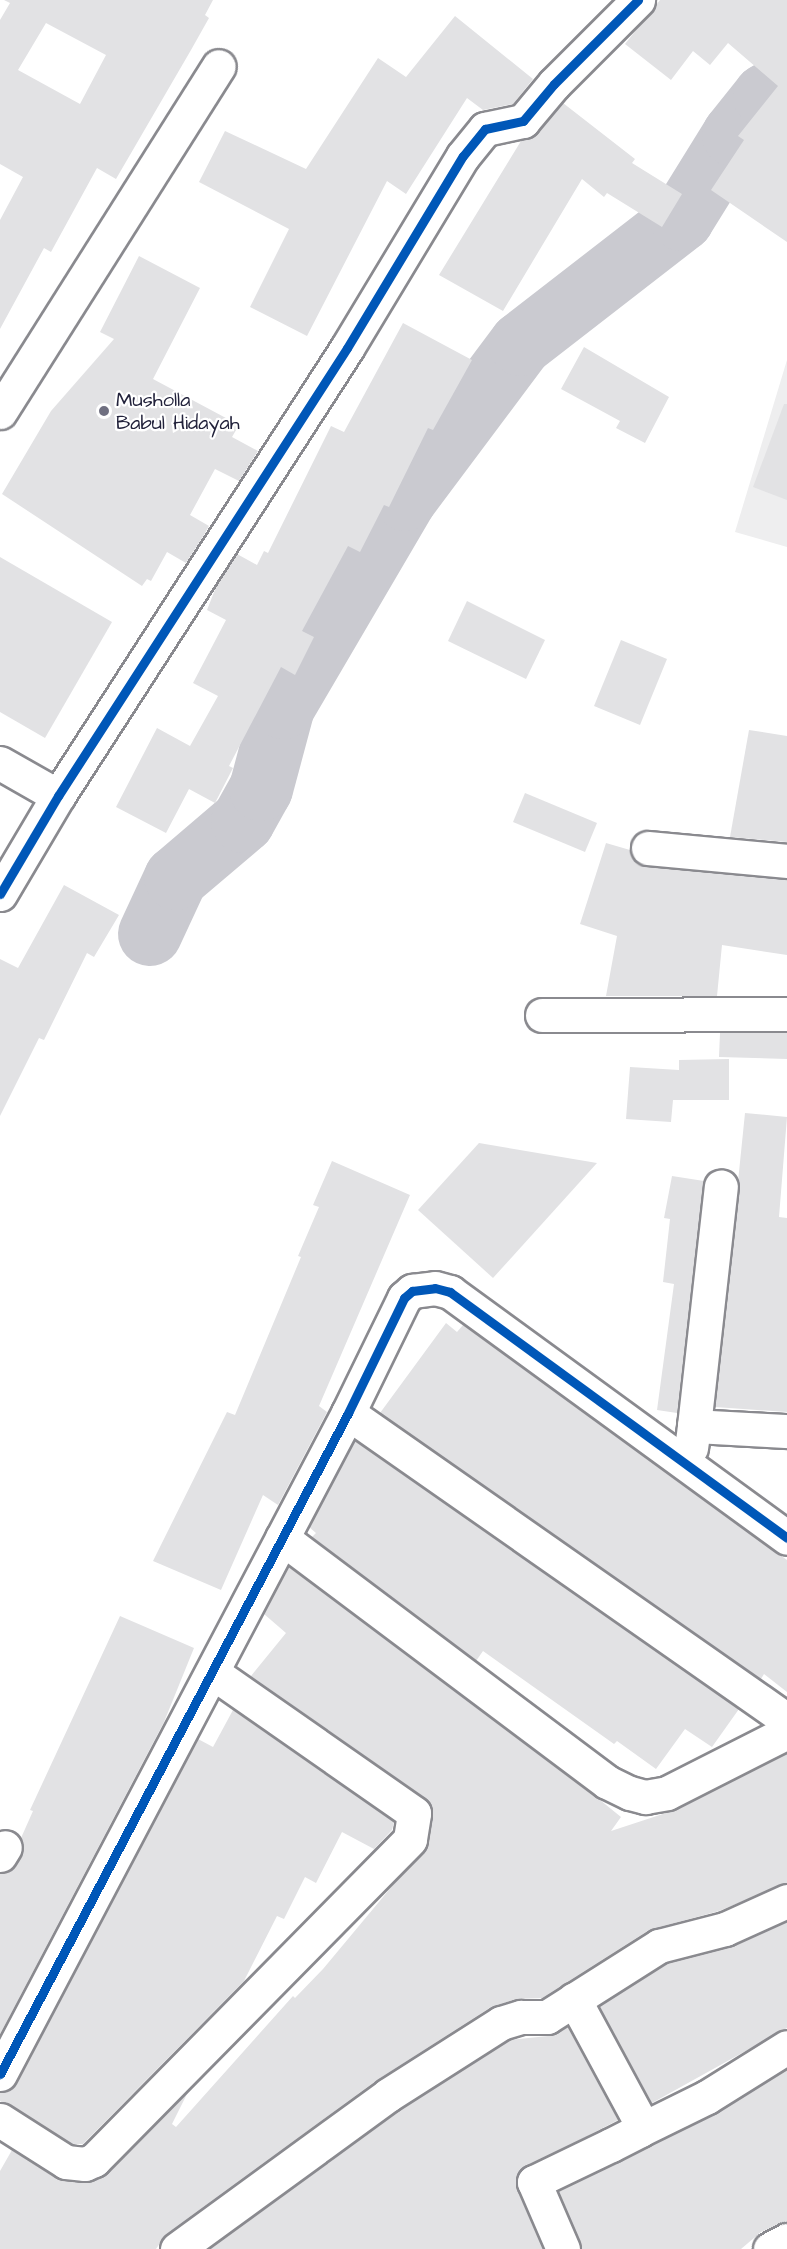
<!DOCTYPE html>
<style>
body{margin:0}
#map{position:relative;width:787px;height:2249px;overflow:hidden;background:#fff;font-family:"Architects Daughter",sans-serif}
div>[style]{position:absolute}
.built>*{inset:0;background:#eeeeef}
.river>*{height:64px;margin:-32px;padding:0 32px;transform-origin:32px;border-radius:32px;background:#cacad0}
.building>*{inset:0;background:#e2e2e4}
.roads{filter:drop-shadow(2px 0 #8a8a8f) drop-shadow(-2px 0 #8a8a8f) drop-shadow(0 2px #8a8a8f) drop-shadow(0 -2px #8a8a8f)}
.minor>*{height:33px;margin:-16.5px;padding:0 16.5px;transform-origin:16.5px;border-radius:16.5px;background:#fff}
.cycleway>*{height:9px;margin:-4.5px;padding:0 4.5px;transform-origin:4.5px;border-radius:4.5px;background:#0057b8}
.dots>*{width:16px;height:16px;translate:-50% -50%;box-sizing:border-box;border:3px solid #fff;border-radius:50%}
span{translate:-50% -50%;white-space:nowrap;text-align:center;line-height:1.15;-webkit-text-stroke:4.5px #fff;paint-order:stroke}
.poi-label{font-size:20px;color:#22223b}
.left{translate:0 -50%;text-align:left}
</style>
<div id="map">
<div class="built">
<div style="clip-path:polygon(787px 360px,787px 547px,735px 532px)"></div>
</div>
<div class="river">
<div style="left:150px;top:934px;width:62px;rotate:-65.1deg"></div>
<div style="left:176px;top:878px;width:88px;rotate:-40.4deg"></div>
<div style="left:243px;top:821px;width:37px;rotate:-61deg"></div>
<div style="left:261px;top:789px;width:85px;rotate:-75deg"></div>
<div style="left:283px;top:707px;width:241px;rotate:-59.6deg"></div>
<div style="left:405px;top:499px;width:194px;rotate:-53.2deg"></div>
<div style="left:521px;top:344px;width:204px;rotate:-37.8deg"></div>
<div style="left:682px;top:219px;width:99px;rotate:-58.2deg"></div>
<div style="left:734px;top:135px;width:50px;rotate:-51.5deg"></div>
<div style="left:765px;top:96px;width:26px;rotate:-31deg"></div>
</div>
<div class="building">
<div style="clip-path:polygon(evenodd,4px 0,213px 0,205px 15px,209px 18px,191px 50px,116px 179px,97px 168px,51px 252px,44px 248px,0 329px,0 220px,23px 177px,0 164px,0 20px,10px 3px,4px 0,46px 23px,106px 55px,80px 104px,18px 70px,46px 23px)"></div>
<div style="clip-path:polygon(660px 0,787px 0,787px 242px,711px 190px,744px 140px,738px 136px,778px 86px,728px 43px,710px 65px,693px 51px,671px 80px,625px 44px)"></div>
<div style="clip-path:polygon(455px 16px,533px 79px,513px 104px,483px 110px,467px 98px,406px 194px,387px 181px,307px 336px,250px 307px,289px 229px,199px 182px,225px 131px,306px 169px,378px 58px,406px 77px)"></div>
<div style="clip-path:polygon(563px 103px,635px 159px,632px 163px,682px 194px,662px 227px,607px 193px,604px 197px,582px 179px,503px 311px,439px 275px,521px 141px,537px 133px)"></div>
<div style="clip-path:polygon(139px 256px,200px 288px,153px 379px,239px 425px,232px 437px,258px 451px,239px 481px,215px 469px,190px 515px,209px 526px,204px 535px,186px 563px,167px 552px,151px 581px,147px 579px,142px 586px,2px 494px,51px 411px,114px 339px,100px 332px)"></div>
<div style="clip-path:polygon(403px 323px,472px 360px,433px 430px,428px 428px,389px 507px,384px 505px,360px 552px,348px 546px,302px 631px,314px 637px,295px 675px,281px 667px,229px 766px,233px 768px,215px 803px,189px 789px,166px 833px,116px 807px,157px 728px,190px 746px,218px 696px,193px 683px,226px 620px,207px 610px,218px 582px,237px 554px,257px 565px,264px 551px,268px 553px,331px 426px,344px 432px)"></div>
<div style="clip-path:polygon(584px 347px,669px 397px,645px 443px,616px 428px,620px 421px,561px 389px)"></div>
<div style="clip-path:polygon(784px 404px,787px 404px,787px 500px,753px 487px)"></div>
<div style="clip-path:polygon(0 557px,112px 622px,45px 738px,0 712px)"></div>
<div style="clip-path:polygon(467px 601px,545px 640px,526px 679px,448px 641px)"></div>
<div style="clip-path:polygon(621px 640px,667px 659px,640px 725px,594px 706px)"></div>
<div style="clip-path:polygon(749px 730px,787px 736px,787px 842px,730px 837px)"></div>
<div style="clip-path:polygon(525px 793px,597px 823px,585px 852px,513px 822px)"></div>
<div style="clip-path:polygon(606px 843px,630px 850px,637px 863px,646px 867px,787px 879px,787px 955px,722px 945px,717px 996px,606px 996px,617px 936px,580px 924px)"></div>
<div style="clip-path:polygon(64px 885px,119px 915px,94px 957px,87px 953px,44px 1040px,39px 1038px,0 1116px,0 959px,18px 968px)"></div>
<div style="clip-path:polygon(720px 1033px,787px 1033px,787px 1059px,719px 1057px)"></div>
<div style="clip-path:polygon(729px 1059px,729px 1100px,673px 1100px,671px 1122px,626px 1119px,630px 1067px,679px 1070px,679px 1060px)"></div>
<div style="clip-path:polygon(745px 1113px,787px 1117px,779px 1217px,787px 1218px,787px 1412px,715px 1407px)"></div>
<div style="clip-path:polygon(479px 1143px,597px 1163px,493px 1278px,418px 1210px)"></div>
<div style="clip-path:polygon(332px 1161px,410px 1195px,319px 1406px,327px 1412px,278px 1505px,263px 1495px,221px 1590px,153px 1561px,227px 1412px,235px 1415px,301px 1257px,298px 1256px,319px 1207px,313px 1205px)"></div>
<div style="clip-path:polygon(672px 1176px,704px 1181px,677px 1413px,657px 1410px,674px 1284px,663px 1282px,670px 1219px,664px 1218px)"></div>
<div style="clip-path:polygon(446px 1323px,457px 1332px,463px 1325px,787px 1560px,787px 1692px,764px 1674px,761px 1679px,380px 1413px)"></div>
<div style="clip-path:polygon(355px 1441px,739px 1709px,712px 1747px,685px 1729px,656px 1769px,617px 1741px,614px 1744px,483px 1651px,476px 1661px,312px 1537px,316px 1533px,309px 1527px)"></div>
<div style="clip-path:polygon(288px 1566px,600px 1800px,621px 1817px,611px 1831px,675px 1810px,787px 1753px,787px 1883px,719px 1911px,649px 1930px,542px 1998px,516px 1999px,491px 2007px,377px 2080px,166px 2234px,156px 2249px,0 2249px,0 2171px,12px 2150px,56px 2178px,84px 2183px,107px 2173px,189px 2090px,172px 2124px,176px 2127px,293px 1996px,295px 1998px,323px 1969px,428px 1843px,433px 1815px,425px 1798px,251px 1676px,286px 1633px,264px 1614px)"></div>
<div style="clip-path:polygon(120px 1616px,194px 1648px,164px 1722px,0 2034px,0 1874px,9px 1871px,21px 1856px,21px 1838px,33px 1811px,30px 1810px)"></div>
<div style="clip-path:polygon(233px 1710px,394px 1822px,392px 1830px,374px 1849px,342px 1832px,316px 1883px,305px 1877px,284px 1919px,277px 1916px,244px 1981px,83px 2144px,72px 2144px,0 2101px,0 2093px,17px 2083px,198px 1739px,213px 1747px)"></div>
<div style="clip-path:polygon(787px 1922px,787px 2028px,652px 2103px,599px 2006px,667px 1963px,730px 1947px)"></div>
<div style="clip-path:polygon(567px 2026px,618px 2120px,518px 2172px,517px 2189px,543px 2249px,209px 2249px,399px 2110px,509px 2040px,548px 2036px)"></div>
<div style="clip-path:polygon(787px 2069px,787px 2221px,761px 2232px,741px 2249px,581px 2249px,558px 2191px,715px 2114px)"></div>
</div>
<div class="roads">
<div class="minor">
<div style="left:0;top:412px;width:409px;rotate:-57.7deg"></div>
<div style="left:0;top:763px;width:67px;rotate:29.6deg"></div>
<div style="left:648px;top:848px;width:140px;rotate:5.3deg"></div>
<div style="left:0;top:894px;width:114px;rotate:-59.4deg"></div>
<div style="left:58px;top:796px;width:533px;rotate:-57.17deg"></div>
<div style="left:347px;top:348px;width:224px;rotate:-58.9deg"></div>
<div style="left:463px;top:156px;width:35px;rotate:-51deg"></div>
<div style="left:485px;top:129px;width:39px;rotate:-12deg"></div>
<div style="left:523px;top:121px;width:48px;rotate:-50deg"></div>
<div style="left:554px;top:84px;width:119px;rotate:-45deg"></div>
<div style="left:542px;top:1015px;width:245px;rotate:-0.2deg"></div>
<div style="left:348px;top:1413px;width:536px;rotate:34.97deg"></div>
<div style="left:694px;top:1426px;width:241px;rotate:-83.6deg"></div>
<div style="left:691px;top:1448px;width:22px;rotate:-82deg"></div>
<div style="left:694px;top:1426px;width:93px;rotate:3.1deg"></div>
<div style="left:282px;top:1538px;width:406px;rotate:36.9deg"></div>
<div style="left:607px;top:1782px;width:25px;rotate:26deg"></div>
<div style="left:630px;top:1793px;width:16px;rotate:15deg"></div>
<div style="left:645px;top:1797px;width:22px;rotate:-10deg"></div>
<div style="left:667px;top:1793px;width:135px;rotate:-26.9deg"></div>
<div style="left:0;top:1855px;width:9px;rotate:-58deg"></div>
<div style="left:0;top:2074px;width:747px;rotate:-62.23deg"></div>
<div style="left:348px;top:1413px;width:128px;rotate:-64deg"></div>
<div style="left:404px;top:1298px;width:11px;rotate:-41deg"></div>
<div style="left:412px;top:1291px;width:23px;rotate:-7deg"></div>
<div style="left:435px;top:1288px;width:16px;rotate:15deg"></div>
<div style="left:450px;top:1292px;width:417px;rotate:36.1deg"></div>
<div style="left:0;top:2120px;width:78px;rotate:32.5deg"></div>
<div style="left:66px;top:2162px;width:19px;rotate:6deg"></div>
<div style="left:85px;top:2164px;width:10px;rotate:-24deg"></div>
<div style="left:94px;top:2160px;width:450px;rotate:-45.4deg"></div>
<div style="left:410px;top:1839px;width:26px;rotate:-81deg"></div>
<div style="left:414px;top:1813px;width:246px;rotate:-145.1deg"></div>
<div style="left:640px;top:2130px;width:75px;rotate:-26.2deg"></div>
<div style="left:707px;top:2097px;width:94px;rotate:-32deg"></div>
<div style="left:177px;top:2249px;width:261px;rotate:-36.1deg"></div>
<div style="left:388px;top:2095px;width:134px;rotate:-32.5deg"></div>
<div style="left:501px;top:2023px;width:21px;rotate:-17deg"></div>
<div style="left:521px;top:2017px;width:26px"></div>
<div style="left:547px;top:2017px;width:133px;rotate:-32.4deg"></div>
<div style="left:659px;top:1946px;width:68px;rotate:-14.4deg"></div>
<div style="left:725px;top:1929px;width:68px;rotate:-24.3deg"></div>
<div style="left:563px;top:2249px;width:73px;rotate:-113.4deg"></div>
<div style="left:534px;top:2182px;width:85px;rotate:-25.7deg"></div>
<div style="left:611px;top:2145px;width:33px;rotate:-27deg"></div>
<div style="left:640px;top:2130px;width:5px;rotate:-68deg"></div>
<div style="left:642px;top:2125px;width:143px;rotate:-118.4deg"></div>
<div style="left:770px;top:2249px;width:19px;rotate:-28deg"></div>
</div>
</div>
<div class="cycleway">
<div style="left:0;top:894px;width:114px;rotate:-59.4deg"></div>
<div style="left:58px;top:796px;width:533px;rotate:-57.17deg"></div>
<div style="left:347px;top:348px;width:224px;rotate:-58.9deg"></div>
<div style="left:463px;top:156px;width:35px;rotate:-51deg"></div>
<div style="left:485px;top:129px;width:39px;rotate:-12deg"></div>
<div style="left:523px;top:121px;width:48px;rotate:-50deg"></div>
<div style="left:554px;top:84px;width:119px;rotate:-45deg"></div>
<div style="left:0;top:2074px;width:747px;rotate:-62.23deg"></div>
<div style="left:348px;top:1413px;width:128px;rotate:-64deg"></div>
<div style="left:404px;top:1298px;width:11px;rotate:-41deg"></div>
<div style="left:412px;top:1291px;width:23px;rotate:-7deg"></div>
<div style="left:435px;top:1288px;width:16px;rotate:15deg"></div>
<div style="left:450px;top:1292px;width:417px;rotate:36.1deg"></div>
</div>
<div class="dots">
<div style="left:104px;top:411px;background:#6f6f80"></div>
</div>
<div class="poi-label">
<span class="left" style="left:116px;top:412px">Musholla<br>Babul Hidayah</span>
</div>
</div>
